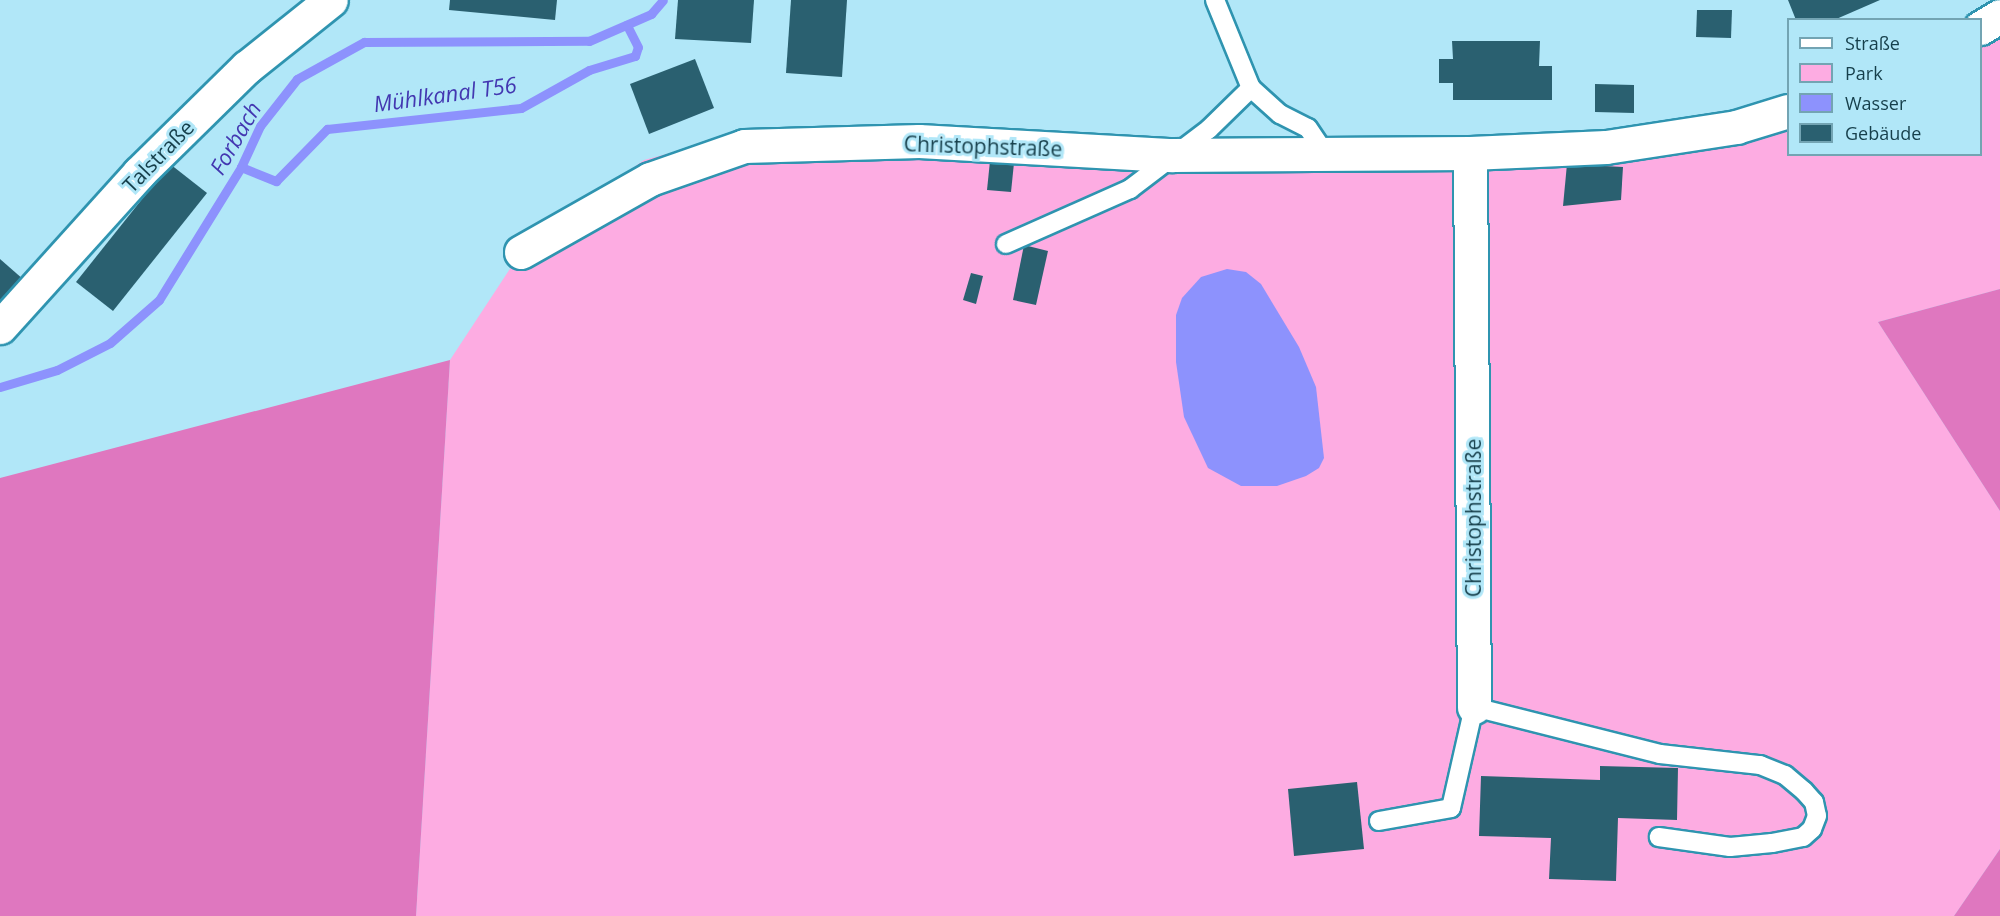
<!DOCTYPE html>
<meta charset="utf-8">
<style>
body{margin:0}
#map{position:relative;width:2000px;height:916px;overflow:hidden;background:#b1e7f8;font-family:"Open Sans",sans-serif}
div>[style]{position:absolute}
.green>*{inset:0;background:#fdace2}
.forest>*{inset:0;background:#df77bf}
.water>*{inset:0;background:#8d92fd}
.stream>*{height:9px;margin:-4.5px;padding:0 4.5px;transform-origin:4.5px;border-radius:4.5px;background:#8d92fd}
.building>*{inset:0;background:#2a6070}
.roads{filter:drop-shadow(2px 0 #2f94b0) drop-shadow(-2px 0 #2f94b0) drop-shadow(0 2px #2f94b0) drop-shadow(0 -2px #2f94b0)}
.lane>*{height:18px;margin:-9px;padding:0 9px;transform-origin:9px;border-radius:9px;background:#fff}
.street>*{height:33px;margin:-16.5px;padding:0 16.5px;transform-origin:16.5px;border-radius:16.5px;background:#fff}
span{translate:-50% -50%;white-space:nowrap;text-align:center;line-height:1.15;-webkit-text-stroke:6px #b1e7f8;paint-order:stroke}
.street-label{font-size:21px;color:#163f4b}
.water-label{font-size:22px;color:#4337b1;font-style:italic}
.legend{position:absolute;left:1787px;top:18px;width:195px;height:138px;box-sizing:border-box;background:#b1e7f8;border:2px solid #73a4b3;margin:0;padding:8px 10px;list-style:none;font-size:18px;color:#163f4b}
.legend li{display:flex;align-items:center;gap:12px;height:30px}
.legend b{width:30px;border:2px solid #73a4b3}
</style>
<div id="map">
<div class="green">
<div style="clip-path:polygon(2000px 11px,2000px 289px,1878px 322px,2000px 511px,2000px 849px,1954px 916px,416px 916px,450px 360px,527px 243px,644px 160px,757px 130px,1418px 151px,1654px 135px,1788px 105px,1788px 154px,1980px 154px,1981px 20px)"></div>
</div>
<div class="forest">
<div style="clip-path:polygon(2000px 289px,2000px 511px,1878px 322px)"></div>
<div style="clip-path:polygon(450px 360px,416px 916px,0 916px,0 478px)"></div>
<div style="clip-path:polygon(2000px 849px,2000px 916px,1954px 916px)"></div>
</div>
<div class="water">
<div style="clip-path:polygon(1227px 269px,1246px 272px,1261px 284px,1299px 347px,1316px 387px,1324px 458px,1319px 468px,1306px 476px,1277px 486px,1241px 486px,1208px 468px,1184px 417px,1176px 362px,1176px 315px,1182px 298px,1201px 277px)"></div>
</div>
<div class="stream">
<div style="left:241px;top:167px;width:38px;rotate:22deg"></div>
<div style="left:276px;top:181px;width:73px;rotate:-45.6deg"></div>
<div style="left:327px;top:129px;width:195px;rotate:-6.2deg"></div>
<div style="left:521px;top:108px;width:78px;rotate:-29.2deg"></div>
<div style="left:589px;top:70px;width:48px;rotate:-16.9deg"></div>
<div style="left:635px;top:56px;width:9px;rotate:-72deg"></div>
<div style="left:638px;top:47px;width:25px;rotate:-117deg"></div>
<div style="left:0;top:387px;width:59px;rotate:-16.6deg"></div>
<div style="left:57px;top:370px;width:59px;rotate:-27deg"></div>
<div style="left:110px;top:343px;width:65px;rotate:-41.3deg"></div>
<div style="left:159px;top:300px;width:156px;rotate:-58.3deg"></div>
<div style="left:241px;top:167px;width:45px;rotate:-65.1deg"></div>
<div style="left:260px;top:126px;width:60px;rotate:-51.8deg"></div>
<div style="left:297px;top:79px;width:77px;rotate:-28.9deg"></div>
<div style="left:364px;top:42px;width:225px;rotate:-0.3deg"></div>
<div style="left:589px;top:41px;width:68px;rotate:-23.5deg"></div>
<div style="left:651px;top:14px;width:18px;rotate:-49deg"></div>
</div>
<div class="building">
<div style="clip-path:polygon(450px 0,557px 0,555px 20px,449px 10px)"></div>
<div style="clip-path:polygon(678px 0,754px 0,751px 43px,675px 39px)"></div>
<div style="clip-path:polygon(791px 0,847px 0,842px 77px,786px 73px)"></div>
<div style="clip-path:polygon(1788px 0,1880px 0,1834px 20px,1796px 20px)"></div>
<div style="clip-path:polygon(1697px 10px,1732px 10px,1731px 38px,1696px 37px)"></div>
<div style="clip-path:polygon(1452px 41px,1540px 41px,1539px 66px,1552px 66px,1552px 100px,1453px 100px,1453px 83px,1439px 83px,1439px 59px,1453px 59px)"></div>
<div style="clip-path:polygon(695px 59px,714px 108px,649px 134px,630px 84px)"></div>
<div style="clip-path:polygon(1595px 84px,1634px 85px,1634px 113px,1595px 112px)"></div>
<div style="clip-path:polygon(990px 161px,1014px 163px,1011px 192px,987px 190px)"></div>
<div style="clip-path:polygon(170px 164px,207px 193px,113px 311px,76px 282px)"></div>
<div style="clip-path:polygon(1567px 164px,1623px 167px,1621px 200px,1563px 206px)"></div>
<div style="clip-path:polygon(1024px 245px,1048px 251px,1036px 305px,1013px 300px)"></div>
<div style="clip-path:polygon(0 259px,32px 287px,0 323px)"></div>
<div style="clip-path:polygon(971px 273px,983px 276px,976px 304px,963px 300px)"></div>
<div style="clip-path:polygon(1600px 766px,1678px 768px,1677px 820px,1618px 818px,1616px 881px,1549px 879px,1551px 838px,1479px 836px,1481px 776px,1600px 780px)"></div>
<div style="clip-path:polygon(1357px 782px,1364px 849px,1294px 856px,1288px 789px)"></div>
</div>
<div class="roads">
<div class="lane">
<div style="left:1215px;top:0;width:95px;rotate:67.8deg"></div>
<div style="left:1251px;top:88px;width:39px;rotate:42deg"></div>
<div style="left:1280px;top:114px;width:31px;rotate:27deg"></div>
<div style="left:1308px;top:128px;width:34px;rotate:56deg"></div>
<div style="left:1006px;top:244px;width:136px;rotate:-23.9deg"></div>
<div style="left:1130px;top:189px;width:99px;rotate:-37.2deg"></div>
<div style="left:1209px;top:129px;width:59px;rotate:-44.3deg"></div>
<div style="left:1379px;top:821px;width:73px;rotate:-10.2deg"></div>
<div style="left:1451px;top:808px;width:104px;rotate:-77.2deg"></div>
<div style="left:1474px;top:707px;width:192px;rotate:14.2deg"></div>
<div style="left:1660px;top:754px;width:101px;rotate:6.3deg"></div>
<div style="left:1760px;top:765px;width:27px;rotate:22deg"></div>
<div style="left:1785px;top:775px;width:25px;rotate:40deg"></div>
<div style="left:1804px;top:791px;width:15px;rotate:48deg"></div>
<div style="left:1814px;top:802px;width:14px;rotate:78deg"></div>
<div style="left:1817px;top:816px;width:14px;rotate:111deg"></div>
<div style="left:1812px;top:829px;width:12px;rotate:138deg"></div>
<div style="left:1803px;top:837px;width:32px;rotate:169deg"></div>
<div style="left:1772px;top:843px;width:42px;rotate:174.6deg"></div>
<div style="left:1730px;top:847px;width:72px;rotate:-172deg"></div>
</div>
<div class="street">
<div style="left:1980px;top:28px;width:23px;rotate:-31deg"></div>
<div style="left:1470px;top:153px;width:554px;rotate:89.59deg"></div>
<div style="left:521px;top:252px;width:148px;rotate:-29.5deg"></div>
<div style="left:650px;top:179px;width:100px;rotate:-19.3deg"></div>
<div style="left:744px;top:146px;width:175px;rotate:-1.6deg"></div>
<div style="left:919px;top:141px;width:254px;rotate:3.2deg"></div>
<div style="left:1173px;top:155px;width:297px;rotate:-0.4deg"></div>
<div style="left:1470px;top:153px;width:136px;rotate:-2.5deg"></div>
<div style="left:1606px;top:147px;width:132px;rotate:-8.7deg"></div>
<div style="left:1736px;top:127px;width:54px;rotate:-17.1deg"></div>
<div style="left:0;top:327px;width:207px;rotate:-47.9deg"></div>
<div style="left:139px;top:173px;width:151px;rotate:-44.5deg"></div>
<div style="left:247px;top:67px;width:107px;rotate:-38.6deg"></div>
</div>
</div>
<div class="street-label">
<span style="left:983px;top:146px;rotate:2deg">Christophstraße</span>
<span style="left:158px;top:156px;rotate:-46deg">Talstraße</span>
<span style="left:1473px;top:518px;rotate:-90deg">Christophstraße</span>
</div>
<div class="water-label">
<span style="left:445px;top:94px;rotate:-8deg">Mühlkanal T56</span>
<span style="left:235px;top:138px;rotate:-60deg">Forbach</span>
</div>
<ul class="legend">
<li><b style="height:8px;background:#fff"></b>Straße</li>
<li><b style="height:16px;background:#fdace2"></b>Park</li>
<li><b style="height:16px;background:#8d92fd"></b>Wasser</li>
<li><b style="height:16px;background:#2a6070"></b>Gebäude</li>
</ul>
</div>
